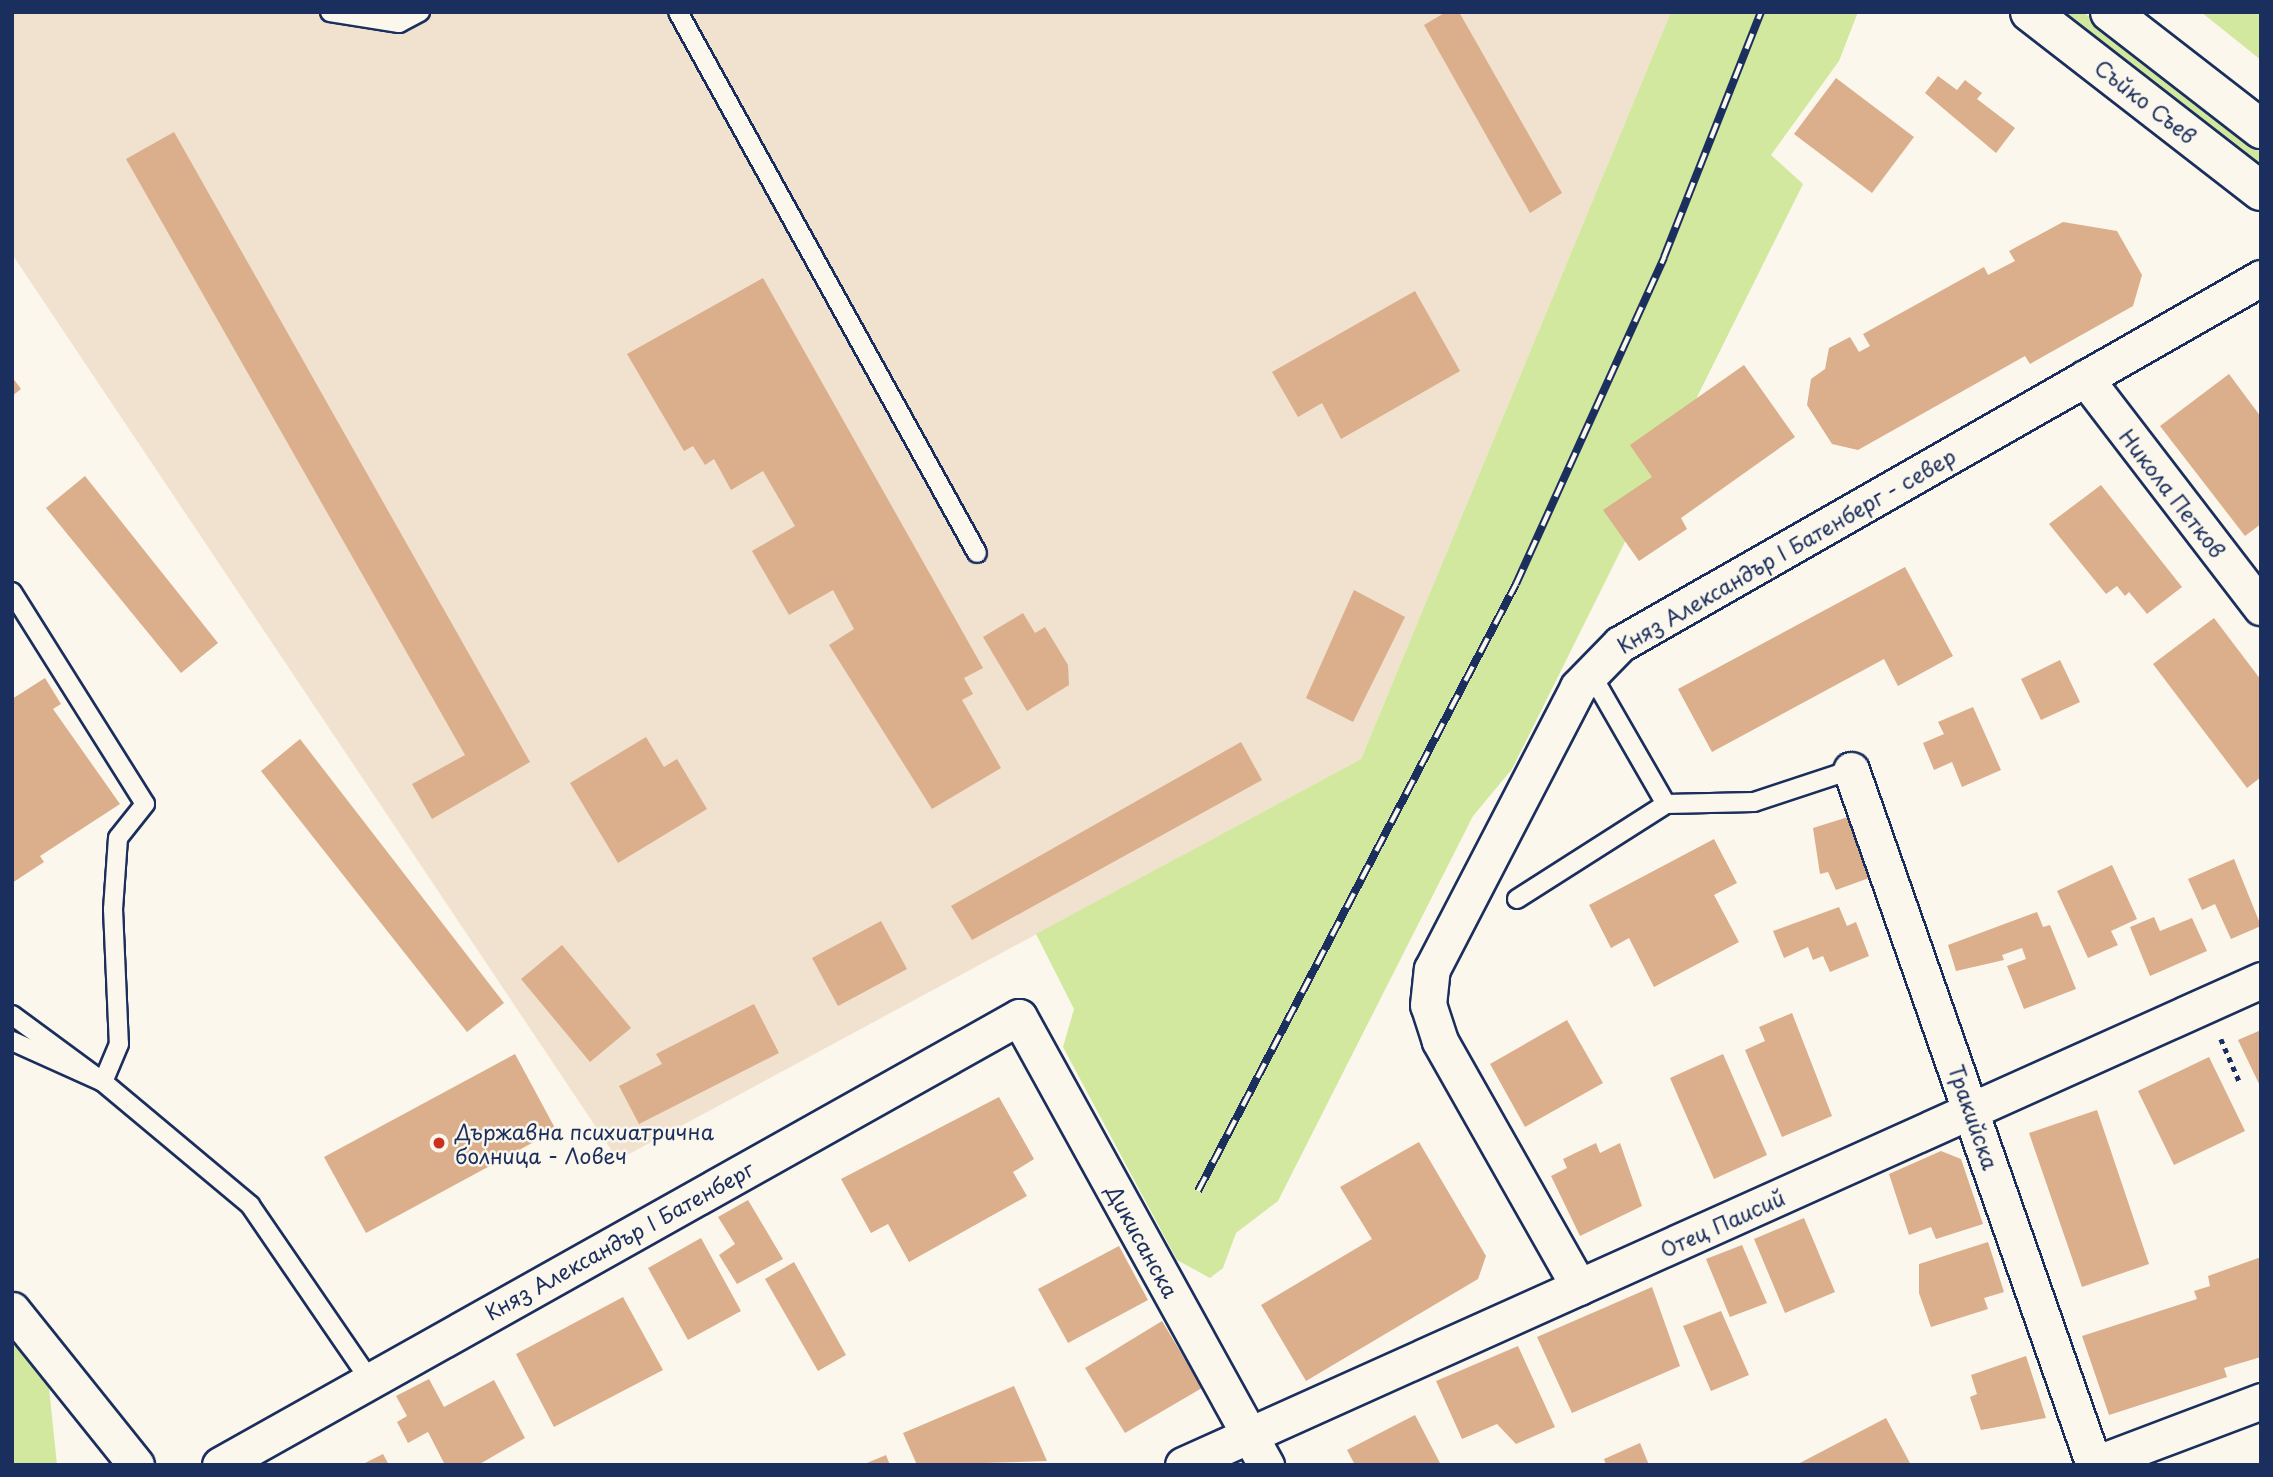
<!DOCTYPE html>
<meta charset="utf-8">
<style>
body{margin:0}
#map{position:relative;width:2273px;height:1477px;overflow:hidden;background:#fbf7ec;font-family:"Playpen Sans",sans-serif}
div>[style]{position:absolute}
.built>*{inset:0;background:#f1e1cf}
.green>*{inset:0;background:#d1e89e}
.building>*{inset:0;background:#dbae8c}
.path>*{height:4.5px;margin-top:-2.25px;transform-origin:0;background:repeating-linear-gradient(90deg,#1b2f5e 0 5px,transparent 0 10px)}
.roads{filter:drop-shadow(2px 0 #1b2f5e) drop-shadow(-2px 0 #1b2f5e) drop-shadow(0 2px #1b2f5e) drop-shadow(0 -2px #1b2f5e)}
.lane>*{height:18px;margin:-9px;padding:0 9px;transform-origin:9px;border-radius:9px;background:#fbf7ec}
.street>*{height:35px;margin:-17.5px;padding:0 17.5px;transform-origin:17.5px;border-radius:17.5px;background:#fbf7ec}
.secondary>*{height:38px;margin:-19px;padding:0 19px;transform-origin:19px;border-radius:19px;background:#fbf7ec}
.rail>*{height:8px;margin-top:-4px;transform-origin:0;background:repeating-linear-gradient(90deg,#fbf7ec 0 16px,#1b2f5e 0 32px);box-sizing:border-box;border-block:2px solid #1b2f5e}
.dots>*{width:19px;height:19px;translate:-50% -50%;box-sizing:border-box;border:4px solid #fbf7ec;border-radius:50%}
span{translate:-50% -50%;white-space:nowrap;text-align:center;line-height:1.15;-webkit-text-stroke:5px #fbf7ec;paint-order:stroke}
.street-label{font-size:21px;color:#1b2f5e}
.poi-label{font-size:21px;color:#1b2f5e}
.left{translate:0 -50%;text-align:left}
.frame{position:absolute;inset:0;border:14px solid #1b2f5e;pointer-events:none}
</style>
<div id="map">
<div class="built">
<div style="clip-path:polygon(12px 12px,1671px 12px,1361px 759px,618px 1160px,12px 254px)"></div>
</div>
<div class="green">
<div style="clip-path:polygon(1671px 12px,1858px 12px,1839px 61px,1771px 155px,1803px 184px,1512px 769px,1473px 816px,1278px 1201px,1236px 1233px,1223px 1268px,1210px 1278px,1177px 1260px,1063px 1047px,1074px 1009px,1036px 934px,1361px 759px)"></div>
<div style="clip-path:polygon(2061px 12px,2083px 12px,2261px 150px,2261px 166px)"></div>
<div style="clip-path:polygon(2201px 12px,2261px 12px,2261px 60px)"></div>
<div style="clip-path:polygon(12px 1343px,48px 1378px,57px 1465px,12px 1465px)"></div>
</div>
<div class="building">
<div style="clip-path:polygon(1446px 12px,1459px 12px,1562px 193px,1530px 213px,1424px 25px)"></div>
<div style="clip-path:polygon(1938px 76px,1957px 90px,1965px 80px,1982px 93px,1977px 99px,2015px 128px,1996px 153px,1925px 93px)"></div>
<div style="clip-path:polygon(1836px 78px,1914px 137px,1872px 193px,1794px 134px)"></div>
<div style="clip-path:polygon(174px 132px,530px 762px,432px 819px,412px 784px,465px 755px,126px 159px)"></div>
<div style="clip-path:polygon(2063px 222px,2117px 231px,2142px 275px,2133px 306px,2030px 364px,2025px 356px,1858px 450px,1832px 444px,1807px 405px,1811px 379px,1825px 369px,1829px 348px,1850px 337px,1859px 352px,1870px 346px,1863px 334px,1984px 267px,1988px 275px,2015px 261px,2009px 251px)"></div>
<div style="clip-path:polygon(763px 278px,983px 668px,964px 678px,973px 694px,962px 700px,1001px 768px,932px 809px,829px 645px,854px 629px,833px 590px,789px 615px,752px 551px,795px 526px,763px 471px,731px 490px,714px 459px,705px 465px,693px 446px,684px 451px,627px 354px)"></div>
<div style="clip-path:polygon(1415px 291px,1460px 371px,1341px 439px,1322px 403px,1298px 417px,1272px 372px)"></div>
<div style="clip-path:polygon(1744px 365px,1795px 437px,1681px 518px,1687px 529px,1639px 561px,1603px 510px,1652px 477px,1630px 445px)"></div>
<div style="clip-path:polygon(2229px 374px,2261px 417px,2261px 524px,2245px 536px,2160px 426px)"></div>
<div style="clip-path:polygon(12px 377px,21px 389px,12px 396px)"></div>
<div style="clip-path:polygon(85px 476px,218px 643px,181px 673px,46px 508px)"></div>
<div style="clip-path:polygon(2101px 485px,2182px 587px,2147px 614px,2129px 592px,2125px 596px,2117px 586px,2106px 594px,2049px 524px)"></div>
<div style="clip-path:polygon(1905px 567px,1953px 656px,1898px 686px,1884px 659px,1712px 752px,1678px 689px)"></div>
<div style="clip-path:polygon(1354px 590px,1405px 617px,1353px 722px,1306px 698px)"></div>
<div style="clip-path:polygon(1023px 613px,1035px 633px,1045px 627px,1068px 665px,1069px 685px,1027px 711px,983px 637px)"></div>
<div style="clip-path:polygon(2214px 618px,2261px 680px,2261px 777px,2247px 788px,2153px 664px)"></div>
<div style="clip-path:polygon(2060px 660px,2080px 702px,2041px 720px,2021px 679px)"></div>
<div style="clip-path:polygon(45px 678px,61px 704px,53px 709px,120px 804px,40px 856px,44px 862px,12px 883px,12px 699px)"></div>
<div style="clip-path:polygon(1973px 707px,2001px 770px,1962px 787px,1952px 762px,1934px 770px,1923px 743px,1944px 734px,1938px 722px)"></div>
<div style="clip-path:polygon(646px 737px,664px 767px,677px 759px,707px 809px,618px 863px,570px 783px)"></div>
<div style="clip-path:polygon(300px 739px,504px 1003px,467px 1032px,261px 771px)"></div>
<div style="clip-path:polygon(1241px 742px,1262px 780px,972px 940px,951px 906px)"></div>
<div style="clip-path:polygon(1848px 817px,1869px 878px,1836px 890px,1828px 872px,1820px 874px,1813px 828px)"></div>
<div style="clip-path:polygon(1714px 839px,1737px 883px,1714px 895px,1739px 942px,1654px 987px,1629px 938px,1611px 948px,1589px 905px)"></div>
<div style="clip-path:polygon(2234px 859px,2261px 926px,2231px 939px,2215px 904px,2202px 910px,2188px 879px)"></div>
<div style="clip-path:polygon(2112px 865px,2137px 919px,2111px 931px,2118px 945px,2088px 958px,2057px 891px)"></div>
<div style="clip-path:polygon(1839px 907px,1847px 926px,1856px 922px,1869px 956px,1830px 972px,1823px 956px,1813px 960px,1808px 947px,1784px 958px,1773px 931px)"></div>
<div style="clip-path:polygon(2037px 912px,2043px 927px,2050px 925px,2076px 989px,2024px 1009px,2007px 966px,2026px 959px,2022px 948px,2002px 955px,2004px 960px,1956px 971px,1948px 945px)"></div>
<div style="clip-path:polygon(2154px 917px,2160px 931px,2192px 918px,2207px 951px,2150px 976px,2130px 927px)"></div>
<div style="clip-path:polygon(881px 921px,907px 969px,838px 1006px,812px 958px)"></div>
<div style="clip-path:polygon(562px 945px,631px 1028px,590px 1062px,521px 979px)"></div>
<div style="clip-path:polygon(754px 1004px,779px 1053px,639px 1124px,619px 1086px,662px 1064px,656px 1054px)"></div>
<div style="clip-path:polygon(1792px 1013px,1832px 1116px,1782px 1137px,1745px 1050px,1765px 1041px,1759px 1027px)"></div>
<div style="clip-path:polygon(1567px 1020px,1603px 1083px,1525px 1127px,1490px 1064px)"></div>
<div style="clip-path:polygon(2261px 1030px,2261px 1088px,2238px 1040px)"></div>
<div style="clip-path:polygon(515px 1054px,556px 1130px,366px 1233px,324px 1157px)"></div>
<div style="clip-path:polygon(1723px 1054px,1767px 1155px,1714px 1179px,1670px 1078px)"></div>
<div style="clip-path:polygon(2209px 1057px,2245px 1131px,2174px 1165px,2138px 1091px)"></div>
<div style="clip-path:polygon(999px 1097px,1034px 1159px,1013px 1172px,1027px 1196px,909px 1262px,888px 1224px,871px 1233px,841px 1179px)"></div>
<div style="clip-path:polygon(2097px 1110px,2149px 1264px,2082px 1287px,2029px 1133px)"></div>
<div style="clip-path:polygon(1419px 1142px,1486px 1256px,1478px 1279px,1306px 1381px,1261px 1305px,1372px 1239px,1340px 1187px)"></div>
<div style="clip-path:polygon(1596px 1143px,1600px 1153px,1620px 1143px,1642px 1206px,1580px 1236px,1551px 1176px,1567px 1168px,1563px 1159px)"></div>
<div style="clip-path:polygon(1941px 1151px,1961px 1159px,1983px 1224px,1936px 1239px,1931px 1227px,1909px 1235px,1889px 1174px)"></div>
<div style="clip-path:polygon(748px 1200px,783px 1259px,737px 1284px,719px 1255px,735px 1244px,718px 1217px)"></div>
<div style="clip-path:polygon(1804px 1218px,1835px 1292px,1785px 1313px,1754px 1239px)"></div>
<div style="clip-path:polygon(701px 1238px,741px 1311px,688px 1340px,648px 1268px)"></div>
<div style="clip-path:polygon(1988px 1242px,2004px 1292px,1984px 1298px,1988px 1309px,1931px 1327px,1919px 1293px,1919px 1264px)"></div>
<div style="clip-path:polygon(1742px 1245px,1767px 1303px,1730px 1317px,1706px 1259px)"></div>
<div style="clip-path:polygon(1119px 1246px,1148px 1300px,1068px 1343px,1038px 1289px)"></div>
<div style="clip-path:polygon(2261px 1257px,2261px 1357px,2224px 1368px,2227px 1377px,2109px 1415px,2082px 1336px,2197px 1299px,2194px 1291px,2210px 1286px,2208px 1276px)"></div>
<div style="clip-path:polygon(794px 1262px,846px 1355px,818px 1371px,765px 1279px)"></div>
<div style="clip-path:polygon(1652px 1287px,1680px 1366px,1572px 1413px,1537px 1337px)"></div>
<div style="clip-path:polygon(623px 1297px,663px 1370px,554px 1427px,516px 1354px)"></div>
<div style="clip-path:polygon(1721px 1311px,1749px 1375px,1711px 1391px,1683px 1326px)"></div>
<div style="clip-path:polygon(1162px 1321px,1202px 1388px,1125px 1433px,1085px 1368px)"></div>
<div style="clip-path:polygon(1518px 1346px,1555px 1427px,1516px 1444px,1497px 1424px,1462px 1439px,1436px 1381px)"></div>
<div style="clip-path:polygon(2026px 1356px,2046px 1418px,1981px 1430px,1970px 1397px,1977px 1394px,1971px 1375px)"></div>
<div style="clip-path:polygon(429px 1379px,444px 1407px,494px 1380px,525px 1438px,478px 1465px,445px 1465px,428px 1432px,408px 1443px,397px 1422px,407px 1416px,396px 1396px)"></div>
<div style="clip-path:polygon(1014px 1386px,1047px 1461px,917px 1465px,903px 1433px)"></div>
<div style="clip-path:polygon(1415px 1415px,1441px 1465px,1355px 1465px,1347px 1450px)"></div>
<div style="clip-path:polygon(1886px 1418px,1911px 1465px,1796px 1465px)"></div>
<div style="clip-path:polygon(1640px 1443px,1649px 1465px,1606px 1465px,1604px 1459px)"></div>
<div style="clip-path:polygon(383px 1454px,389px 1465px,361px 1465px)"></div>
<div style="clip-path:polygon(886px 1455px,890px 1465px,862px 1465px)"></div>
</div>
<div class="path">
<div style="left:2221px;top:1039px;width:48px;rotate:66.6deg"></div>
</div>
<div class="roads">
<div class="lane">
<div style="left:330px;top:12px;width:70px;rotate:9.1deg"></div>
<div style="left:399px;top:23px;width:24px;rotate:-28deg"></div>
<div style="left:678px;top:12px;width:618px;rotate:61.07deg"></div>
<div style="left:12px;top:592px;width:250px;rotate:57.9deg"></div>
<div style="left:145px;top:804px;width:43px;rotate:128.5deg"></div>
<div style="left:118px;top:838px;width:71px;rotate:94deg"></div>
<div style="left:113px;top:909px;width:135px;rotate:87.5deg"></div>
<div style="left:119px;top:1044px;width:41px;rotate:112.8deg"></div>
<div style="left:103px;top:1082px;width:113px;rotate:-143.6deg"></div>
<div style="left:1590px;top:672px;width:152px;rotate:60.1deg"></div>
<div style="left:1517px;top:899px;width:177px;rotate:-32.5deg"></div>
<div style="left:1666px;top:804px;width:88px;rotate:-1.3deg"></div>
<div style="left:1754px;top:802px;width:102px;rotate:-18.3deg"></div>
<div style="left:12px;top:1041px;width:100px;rotate:24.3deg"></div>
<div style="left:103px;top:1082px;width:192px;rotate:39.9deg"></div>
<div style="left:250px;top:1205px;width:211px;rotate:55.6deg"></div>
</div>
<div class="street">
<div style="left:2085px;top:378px;width:289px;rotate:52.5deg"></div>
<div style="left:1851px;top:770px;width:736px;rotate:70.73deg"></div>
<div style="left:1579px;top:1287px;width:283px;rotate:-119.5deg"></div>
<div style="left:1440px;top:1041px;width:38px;rotate:-108deg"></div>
<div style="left:1428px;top:1005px;width:36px;rotate:-84deg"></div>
<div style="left:1432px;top:969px;width:318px;rotate:-62.6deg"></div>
<div style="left:1578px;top:687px;width:60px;rotate:-45.7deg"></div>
<div style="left:1620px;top:644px;width:738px;rotate:-29.73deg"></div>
<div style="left:12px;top:1310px;width:198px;rotate:51.3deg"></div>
<div style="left:220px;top:1465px;width:916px;rotate:-29.28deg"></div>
<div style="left:1019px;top:1017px;width:512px;rotate:61.13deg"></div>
<div style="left:1183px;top:1465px;width:1182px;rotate:-24.22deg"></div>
<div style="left:2092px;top:1465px;width:181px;rotate:-20.7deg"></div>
</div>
<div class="secondary">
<div style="left:2030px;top:12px;width:292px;rotate:37.8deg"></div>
<div style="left:2110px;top:12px;width:191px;rotate:37.8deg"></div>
</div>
</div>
<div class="rail">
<div style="left:1198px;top:1191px;width:685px;rotate:-62.35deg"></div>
<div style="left:1516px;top:584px;width:359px;rotate:-65.6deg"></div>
<div style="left:1664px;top:257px;width:264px;rotate:-68.4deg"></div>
</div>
<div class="dots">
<div style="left:439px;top:1143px;background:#c8321e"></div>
</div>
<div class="street-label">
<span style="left:2146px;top:101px;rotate:38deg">Съйко Съев</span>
<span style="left:2173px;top:493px;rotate:52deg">Никола Петков</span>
<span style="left:1786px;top:550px;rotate:-30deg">Княз Александър I Батенберг - север</span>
<span style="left:1974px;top:1117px;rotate:71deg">Тракийска</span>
<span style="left:1722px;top:1223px;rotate:-24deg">Отец Паисий</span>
<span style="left:619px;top:1240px;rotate:-29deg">Княз Александър I Батенберг</span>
<span style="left:1143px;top:1241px;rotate:61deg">Дикисанска</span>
</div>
<div class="poi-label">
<span class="left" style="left:455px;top:1143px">Държавна психиатрична<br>болница - Ловеч</span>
</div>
<div class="frame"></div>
</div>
